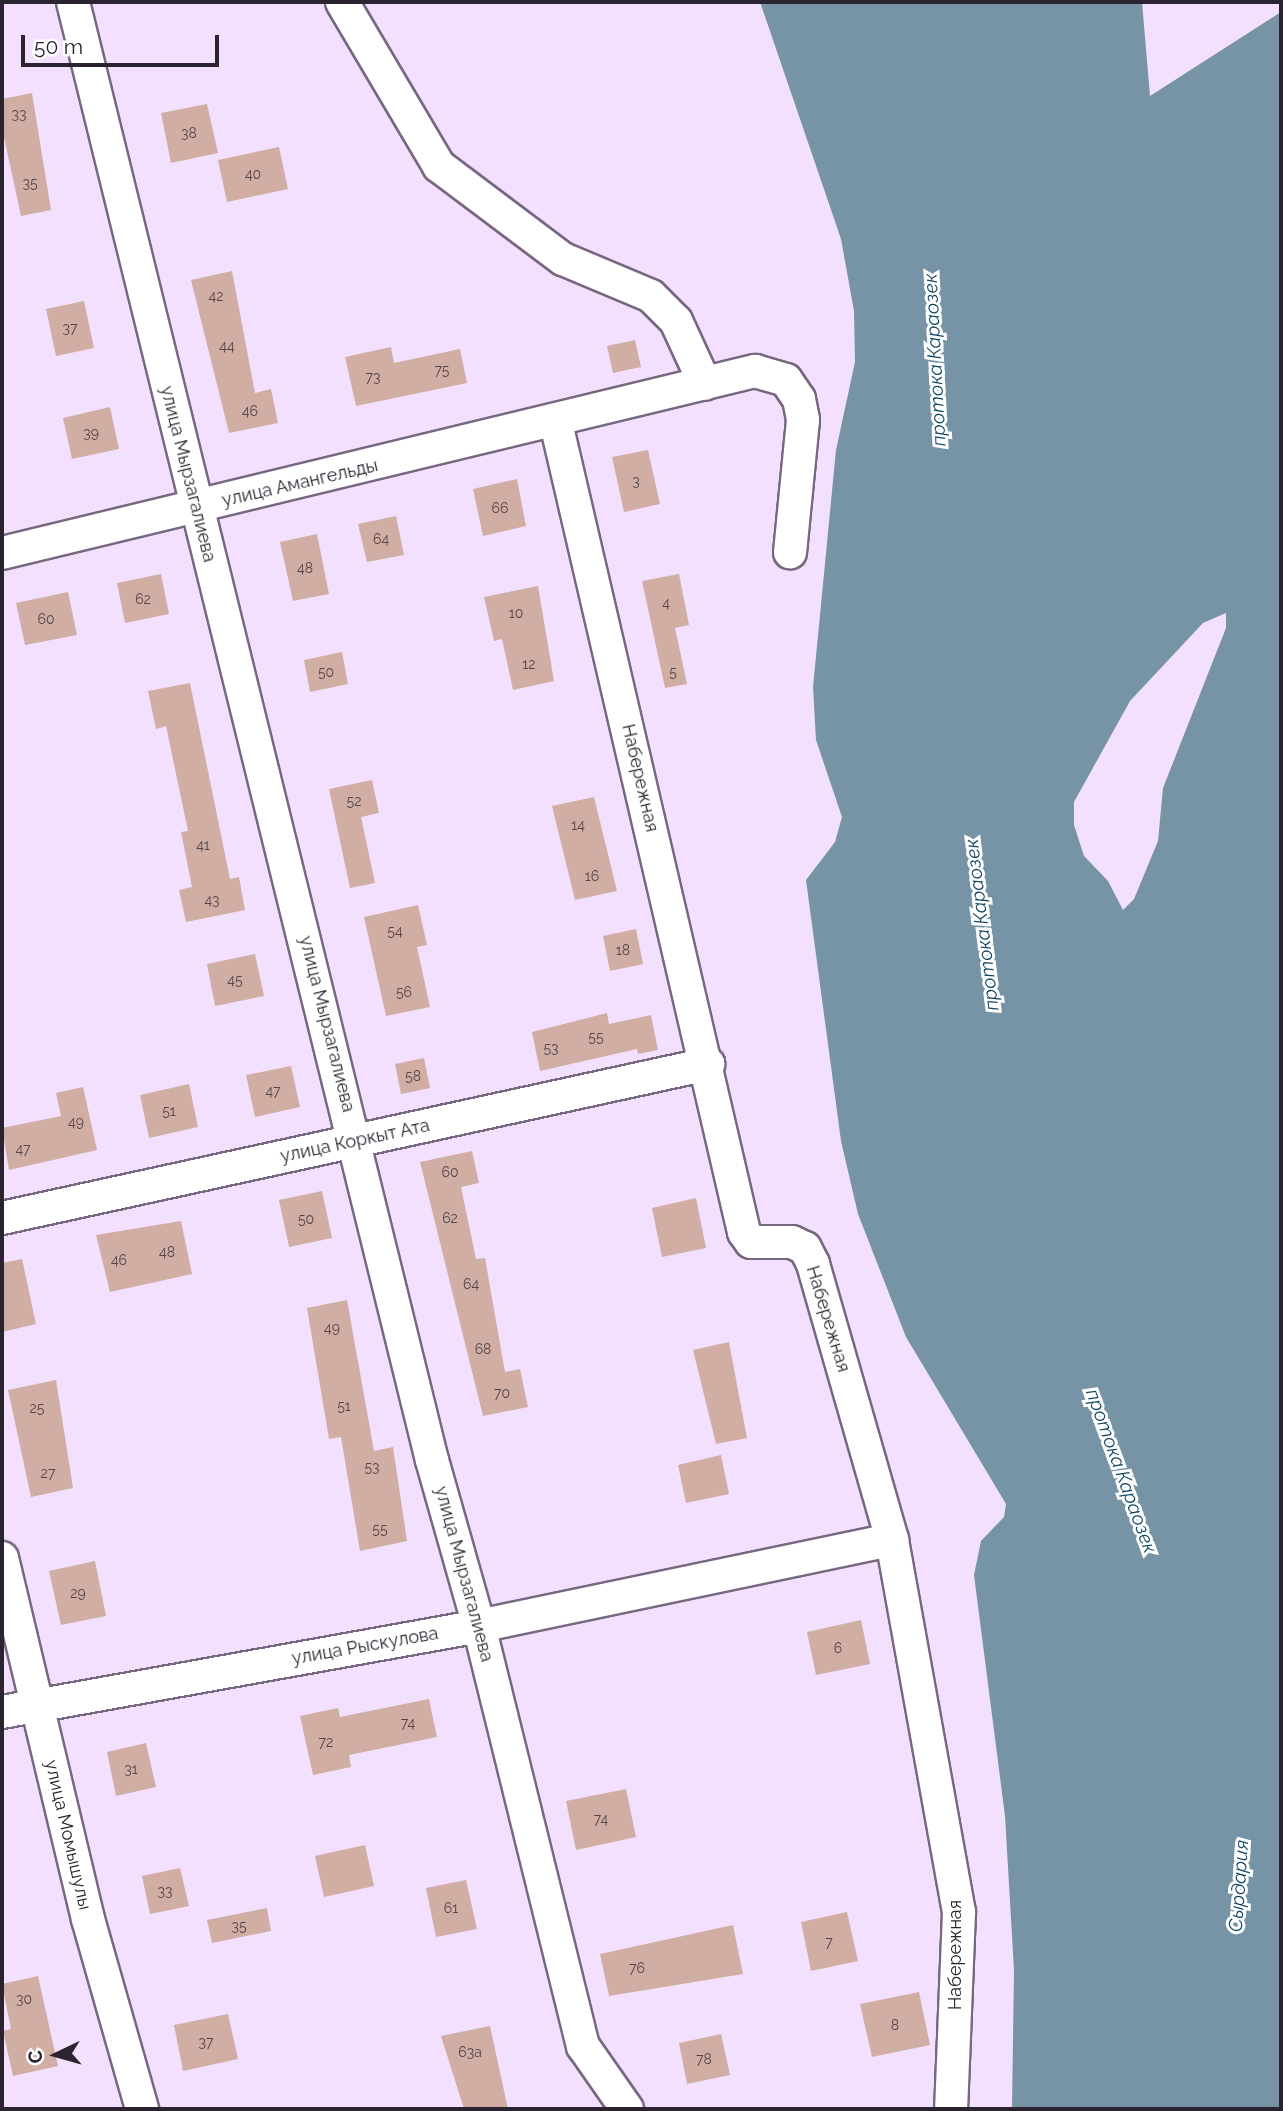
<!DOCTYPE html>
<meta charset="utf-8">
<style>
body{margin:0}
#map{position:relative;width:1283px;height:2111px;overflow:hidden;background:#f3e0fe;font-family:Raleway,sans-serif}
div>[style]{position:absolute}
.water>*{inset:0;background:#7793a6}
.building>*{inset:0;background:#d0aea4}
.roads{filter:drop-shadow(2px 0 #786781) drop-shadow(-2px 0 #786781) drop-shadow(0 2px #786781) drop-shadow(0 -2px #786781)}
.minor>*{height:32px;margin:-16px;padding:0 16px;transform-origin:16px;border-radius:16px;background:#fff}
span{translate:-50% -50%;white-space:nowrap;text-align:center;line-height:1.15;-webkit-text-stroke:6px #fff;paint-order:stroke}
.number-label{font-size:14px;color:#54464d}
.number-label span{-webkit-text-stroke-width:0}
.street-label{font-size:18px;color:#2b2430}
.water-label{font-size:19px;color:#0f4662;font-style:italic}
.frame{position:absolute;inset:0;border:4px solid #2b2430;pointer-events:none}
.north{position:absolute;left:21px;top:2020px;width:70px;height:70px;-webkit-text-stroke:5px #fff;paint-order:stroke;rotate:265deg;font-size:19px;font-weight:700;line-height:28px;text-align:center;color:#2b2430}
.north::after{content:'';display:block;margin:auto;width:24px;height:32px;background:#2b2430;clip-path:polygon(50% 0,100% 100%,50% 72%,0 100%)}
.scale{position:absolute;left:21px;top:35px;width:198px;height:32px;box-sizing:border-box;border:4px solid #2b2430;border-top:0;padding-left:9px;font-size:21px;line-height:24px;white-space:nowrap;color:#2b2430;-webkit-text-stroke:5px #fff;paint-order:stroke}
</style>
<div id="map">
<div class="water">
<div style="clip-path:polygon(evenodd,760px 2px,1142px 2px,1150px 96px,1281px 12px,1281px 2109px,1012px 2109px,1014px 1970px,1005px 1816px,974px 1575px,981px 1541px,1004px 1517px,1006px 1504px,906px 1337px,858px 1214px,841px 1141px,806px 880px,835px 842px,842px 817px,816px 740px,813px 687px,836px 450px,855px 362px,854px 311px,841px 239px,760px 2px,1226px 613px,1226px 628px,1163px 788px,1158px 841px,1134px 899px,1123px 910px,1108px 881px,1084px 856px,1074px 825px,1074px 802px,1130px 701px,1203px 623px,1226px 613px)"></div>
</div>
<div class="building">
<div style="clip-path:polygon(32px 93px,51px 210px,21px 216px,2px 128px,2px 99px)"></div>
<div style="clip-path:polygon(207px 104px,218px 153px,171px 163px,161px 113px)"></div>
<div style="clip-path:polygon(279px 147px,288px 189px,227px 202px,218px 160px)"></div>
<div style="clip-path:polygon(232px 271px,255px 393px,271px 389px,278px 423px,229px 433px,191px 280px)"></div>
<div style="clip-path:polygon(84px 301px,94px 348px,56px 356px,46px 309px)"></div>
<div style="clip-path:polygon(635px 340px,641px 367px,613px 373px,607px 346px)"></div>
<div style="clip-path:polygon(391px 347px,394px 363px,460px 349px,467px 383px,356px 406px,345px 357px)"></div>
<div style="clip-path:polygon(110px 407px,119px 449px,72px 459px,63px 418px)"></div>
<div style="clip-path:polygon(648px 450px,660px 504px,624px 512px,612px 457px)"></div>
<div style="clip-path:polygon(517px 479px,526px 526px,483px 536px,473px 489px)"></div>
<div style="clip-path:polygon(396px 516px,404px 555px,367px 562px,358px 524px)"></div>
<div style="clip-path:polygon(317px 534px,329px 594px,293px 601px,280px 542px)"></div>
<div style="clip-path:polygon(161px 574px,169px 614px,125px 623px,117px 583px)"></div>
<div style="clip-path:polygon(679px 574px,689px 625px,675px 628px,687px 684px,665px 688px,642px 581px)"></div>
<div style="clip-path:polygon(538px 586px,554px 681px,513px 690px,502px 639px,494px 641px,484px 597px)"></div>
<div style="clip-path:polygon(68px 592px,77px 635px,25px 645px,16px 603px)"></div>
<div style="clip-path:polygon(342px 652px,348px 684px,310px 692px,304px 660px)"></div>
<div style="clip-path:polygon(190px 683px,230px 879px,239px 877px,245px 910px,186px 922px,179px 890px,192px 887px,181px 832px,188px 831px,166px 726px,156px 729px,148px 691px)"></div>
<div style="clip-path:polygon(372px 780px,379px 813px,361px 817px,375px 883px,350px 888px,329px 789px)"></div>
<div style="clip-path:polygon(594px 797px,617px 891px,575px 900px,552px 806px)"></div>
<div style="clip-path:polygon(418px 905px,427px 945px,417px 947px,430px 1007px,386px 1016px,364px 917px)"></div>
<div style="clip-path:polygon(636px 929px,643px 964px,610px 971px,603px 936px)"></div>
<div style="clip-path:polygon(255px 954px,264px 996px,215px 1006px,207px 964px)"></div>
<div style="clip-path:polygon(607px 1013px,609px 1024px,651px 1015px,658px 1050px,638px 1054px,637px 1049px,540px 1071px,532px 1032px)"></div>
<div style="clip-path:polygon(424px 1058px,430px 1088px,401px 1094px,395px 1064px)"></div>
<div style="clip-path:polygon(291px 1066px,300px 1107px,255px 1117px,246px 1075px)"></div>
<div style="clip-path:polygon(189px 1084px,198px 1127px,149px 1138px,140px 1095px)"></div>
<div style="clip-path:polygon(83px 1087px,97px 1150px,9px 1170px,2px 1128px,61px 1116px,56px 1093px)"></div>
<div style="clip-path:polygon(472px 1151px,479px 1183px,461px 1187px,476px 1259px,485px 1258px,505px 1372px,520px 1369px,528px 1407px,483px 1416px,420px 1162px)"></div>
<div style="clip-path:polygon(322px 1191px,332px 1238px,289px 1247px,279px 1200px)"></div>
<div style="clip-path:polygon(696px 1198px,706px 1248px,662px 1257px,652px 1208px)"></div>
<div style="clip-path:polygon(181px 1221px,192px 1274px,110px 1292px,96px 1235px)"></div>
<div style="clip-path:polygon(22px 1259px,36px 1324px,2px 1332px,2px 1263px)"></div>
<div style="clip-path:polygon(347px 1300px,374px 1451px,393px 1447px,407px 1541px,360px 1551px,341px 1437px,329px 1439px,307px 1308px)"></div>
<div style="clip-path:polygon(729px 1342px,747px 1438px,716px 1444px,693px 1350px)"></div>
<div style="clip-path:polygon(56px 1380px,73px 1488px,31px 1497px,8px 1390px)"></div>
<div style="clip-path:polygon(721px 1455px,729px 1494px,686px 1503px,678px 1465px)"></div>
<div style="clip-path:polygon(95px 1561px,106px 1616px,61px 1625px,49px 1571px)"></div>
<div style="clip-path:polygon(861px 1620px,870px 1664px,816px 1675px,807px 1632px)"></div>
<div style="clip-path:polygon(429px 1699px,437px 1737px,349px 1755px,351px 1767px,313px 1775px,300px 1716px,338px 1708px,340px 1717px)"></div>
<div style="clip-path:polygon(146px 1743px,156px 1787px,116px 1796px,107px 1752px)"></div>
<div style="clip-path:polygon(626px 1789px,636px 1837px,576px 1850px,566px 1801px)"></div>
<div style="clip-path:polygon(365px 1845px,374px 1886px,324px 1897px,315px 1856px)"></div>
<div style="clip-path:polygon(180px 1868px,189px 1906px,150px 1914px,142px 1876px)"></div>
<div style="clip-path:polygon(466px 1880px,477px 1929px,436px 1937px,426px 1888px)"></div>
<div style="clip-path:polygon(267px 1908px,271px 1931px,212px 1943px,207px 1920px)"></div>
<div style="clip-path:polygon(847px 1912px,858px 1961px,811px 1971px,801px 1922px)"></div>
<div style="clip-path:polygon(733px 1925px,743px 1974px,609px 1996px,600px 1954px)"></div>
<div style="clip-path:polygon(38px 1976px,58px 2066px,13px 2076px,3px 2031px,11px 2029px,2px 1984px)"></div>
<div style="clip-path:polygon(919px 1992px,930px 2045px,872px 2057px,860px 2004px)"></div>
<div style="clip-path:polygon(228px 2014px,238px 2059px,183px 2071px,174px 2025px)"></div>
<div style="clip-path:polygon(490px 2026px,508px 2109px,464px 2109px,441px 2036px)"></div>
<div style="clip-path:polygon(721px 2034px,730px 2075px,687px 2084px,679px 2043px)"></div>
</div>
<div class="roads">
<div class="minor">
<div style="left:73px;top:2px;width:1502px;rotate:76.17deg"></div>
<div style="left:432px;top:1460px;width:173px;rotate:74.2deg"></div>
<div style="left:479px;top:1626px;width:433px;rotate:76.1deg"></div>
<div style="left:583px;top:2046px;width:77px;rotate:55.1deg"></div>
<div style="left:342px;top:2px;width:191px;rotate:59.4deg"></div>
<div style="left:439px;top:166px;width:155px;rotate:36.9deg"></div>
<div style="left:563px;top:259px;width:95px;rotate:22.8deg"></div>
<div style="left:651px;top:296px;width:35px;rotate:45deg"></div>
<div style="left:676px;top:321px;width:69px;rotate:65.3deg"></div>
<div style="left:556px;top:423px;width:831px;rotate:76.92deg"></div>
<div style="left:744px;top:1232px;width:12px;rotate:55deg"></div>
<div style="left:751px;top:1242px;width:41px"></div>
<div style="left:792px;top:1242px;width:14px;rotate:25deg"></div>
<div style="left:805px;top:1248px;width:18px;rotate:63deg"></div>
<div style="left:813px;top:1264px;width:287px;rotate:74deg"></div>
<div style="left:892px;top:1540px;width:378px;rotate:79.8deg"></div>
<div style="left:959px;top:1912px;width:197px;rotate:92.3deg"></div>
<div style="left:2px;top:553px;width:775px;rotate:-13.59deg"></div>
<div style="left:755px;top:371px;width:32px;rotate:16deg"></div>
<div style="left:786px;top:380px;width:23px;rotate:56deg"></div>
<div style="left:799px;top:399px;width:21px;rotate:79deg"></div>
<div style="left:803px;top:420px;width:133px;rotate:95.6deg"></div>
<div style="left:2px;top:1218px;width:723px;rotate:-12.31deg"></div>
<div style="left:2px;top:1558px;width:371px;rotate:76.6deg"></div>
<div style="left:88px;top:1919px;width:198px;rotate:74.1deg"></div>
<div style="left:2px;top:1712px;width:485px;rotate:-10.2deg"></div>
<div style="left:479px;top:1626px;width:422px;rotate:-11.8deg"></div>
</div>
</div>
<div class="number-label">
<span style="left:19px;top:114px">33</span>
<span style="left:189px;top:133px">38</span>
<span style="left:253px;top:174px">40</span>
<span style="left:30px;top:183px">35</span>
<span style="left:216px;top:296px">42</span>
<span style="left:70px;top:328px">37</span>
<span style="left:227px;top:346px">44</span>
<span style="left:442px;top:370px">75</span>
<span style="left:373px;top:377px">73</span>
<span style="left:250px;top:411px">46</span>
<span style="left:91px;top:433px">39</span>
<span style="left:636px;top:481px">3</span>
<span style="left:500px;top:508px">66</span>
<span style="left:381px;top:539px">64</span>
<span style="left:305px;top:568px">48</span>
<span style="left:143px;top:599px">62</span>
<span style="left:666px;top:603px">4</span>
<span style="left:516px;top:613px">10</span>
<span style="left:46px;top:619px">60</span>
<span style="left:529px;top:664px">12</span>
<span style="left:326px;top:672px">50</span>
<span style="left:673px;top:672px">5</span>
<span style="left:354px;top:801px">52</span>
<span style="left:578px;top:825px">14</span>
<span style="left:203px;top:845px">41</span>
<span style="left:592px;top:876px">16</span>
<span style="left:212px;top:900px">43</span>
<span style="left:395px;top:931px">54</span>
<span style="left:623px;top:950px">18</span>
<span style="left:235px;top:980px">45</span>
<span style="left:404px;top:992px">56</span>
<span style="left:596px;top:1037px">55</span>
<span style="left:551px;top:1048px">53</span>
<span style="left:413px;top:1076px">58</span>
<span style="left:273px;top:1091px">47</span>
<span style="left:169px;top:1111px">51</span>
<span style="left:76px;top:1122px">49</span>
<span style="left:23px;top:1149px">47</span>
<span style="left:450px;top:1172px">60</span>
<span style="left:450px;top:1218px">62</span>
<span style="left:306px;top:1219px">50</span>
<span style="left:167px;top:1252px">48</span>
<span style="left:119px;top:1260px">46</span>
<span style="left:471px;top:1284px">64</span>
<span style="left:332px;top:1328px">49</span>
<span style="left:483px;top:1349px">68</span>
<span style="left:502px;top:1393px">70</span>
<span style="left:344px;top:1406px">51</span>
<span style="left:37px;top:1408px">25</span>
<span style="left:372px;top:1467px">53</span>
<span style="left:48px;top:1473px">27</span>
<span style="left:380px;top:1529px">55</span>
<span style="left:78px;top:1593px">29</span>
<span style="left:838px;top:1648px">6</span>
<span style="left:408px;top:1723px">74</span>
<span style="left:326px;top:1742px">72</span>
<span style="left:131px;top:1769px">31</span>
<span style="left:601px;top:1819px">74</span>
<span style="left:165px;top:1891px">33</span>
<span style="left:451px;top:1908px">61</span>
<span style="left:239px;top:1926px">35</span>
<span style="left:829px;top:1942px">7</span>
<span style="left:637px;top:1968px">76</span>
<span style="left:24px;top:1999px">30</span>
<span style="left:895px;top:2025px">8</span>
<span style="left:206px;top:2042px">37</span>
<span style="left:470px;top:2052px">63а</span>
<span style="left:704px;top:2059px">78</span>
</div>
<div class="street-label">
<span style="left:188px;top:474px;rotate:76deg">улица Мырзагалиева</span>
<span style="left:300px;top:483px;rotate:-13deg">улица Амангельды</span>
<span style="left:640px;top:778px;rotate:77deg">Набережная</span>
<span style="left:327px;top:1024px;rotate:76deg">улица Мырзагалиева</span>
<span style="left:355px;top:1141px;rotate:-12deg">улица Коркыт Ата</span>
<span style="left:828px;top:1319px;rotate:73deg">Набережная</span>
<span style="left:464px;top:1574px;rotate:75deg">улица Мырзагалиева</span>
<span style="left:365px;top:1646px;rotate:-10deg">улица Рыскулова</span>
<span style="left:68px;top:1835px;rotate:77deg">улица Момышулы</span>
<span style="left:955px;top:1955px;rotate:-90deg">Набережная</span>
</div>
<div class="water-label">
<span style="left:935px;top:360px;rotate:-93deg">протока Караозек</span>
<span style="left:982px;top:925px;rotate:-97deg">протока Караозек</span>
<span style="left:1121px;top:1471px;rotate:70deg">протока Караозек</span>
<span style="left:1239px;top:1886px;rotate:-86deg">Сырдария</span>
</div>
<div class="frame"></div>
<div class="north">С</div>
<div class="scale">50 m</div>
</div>
